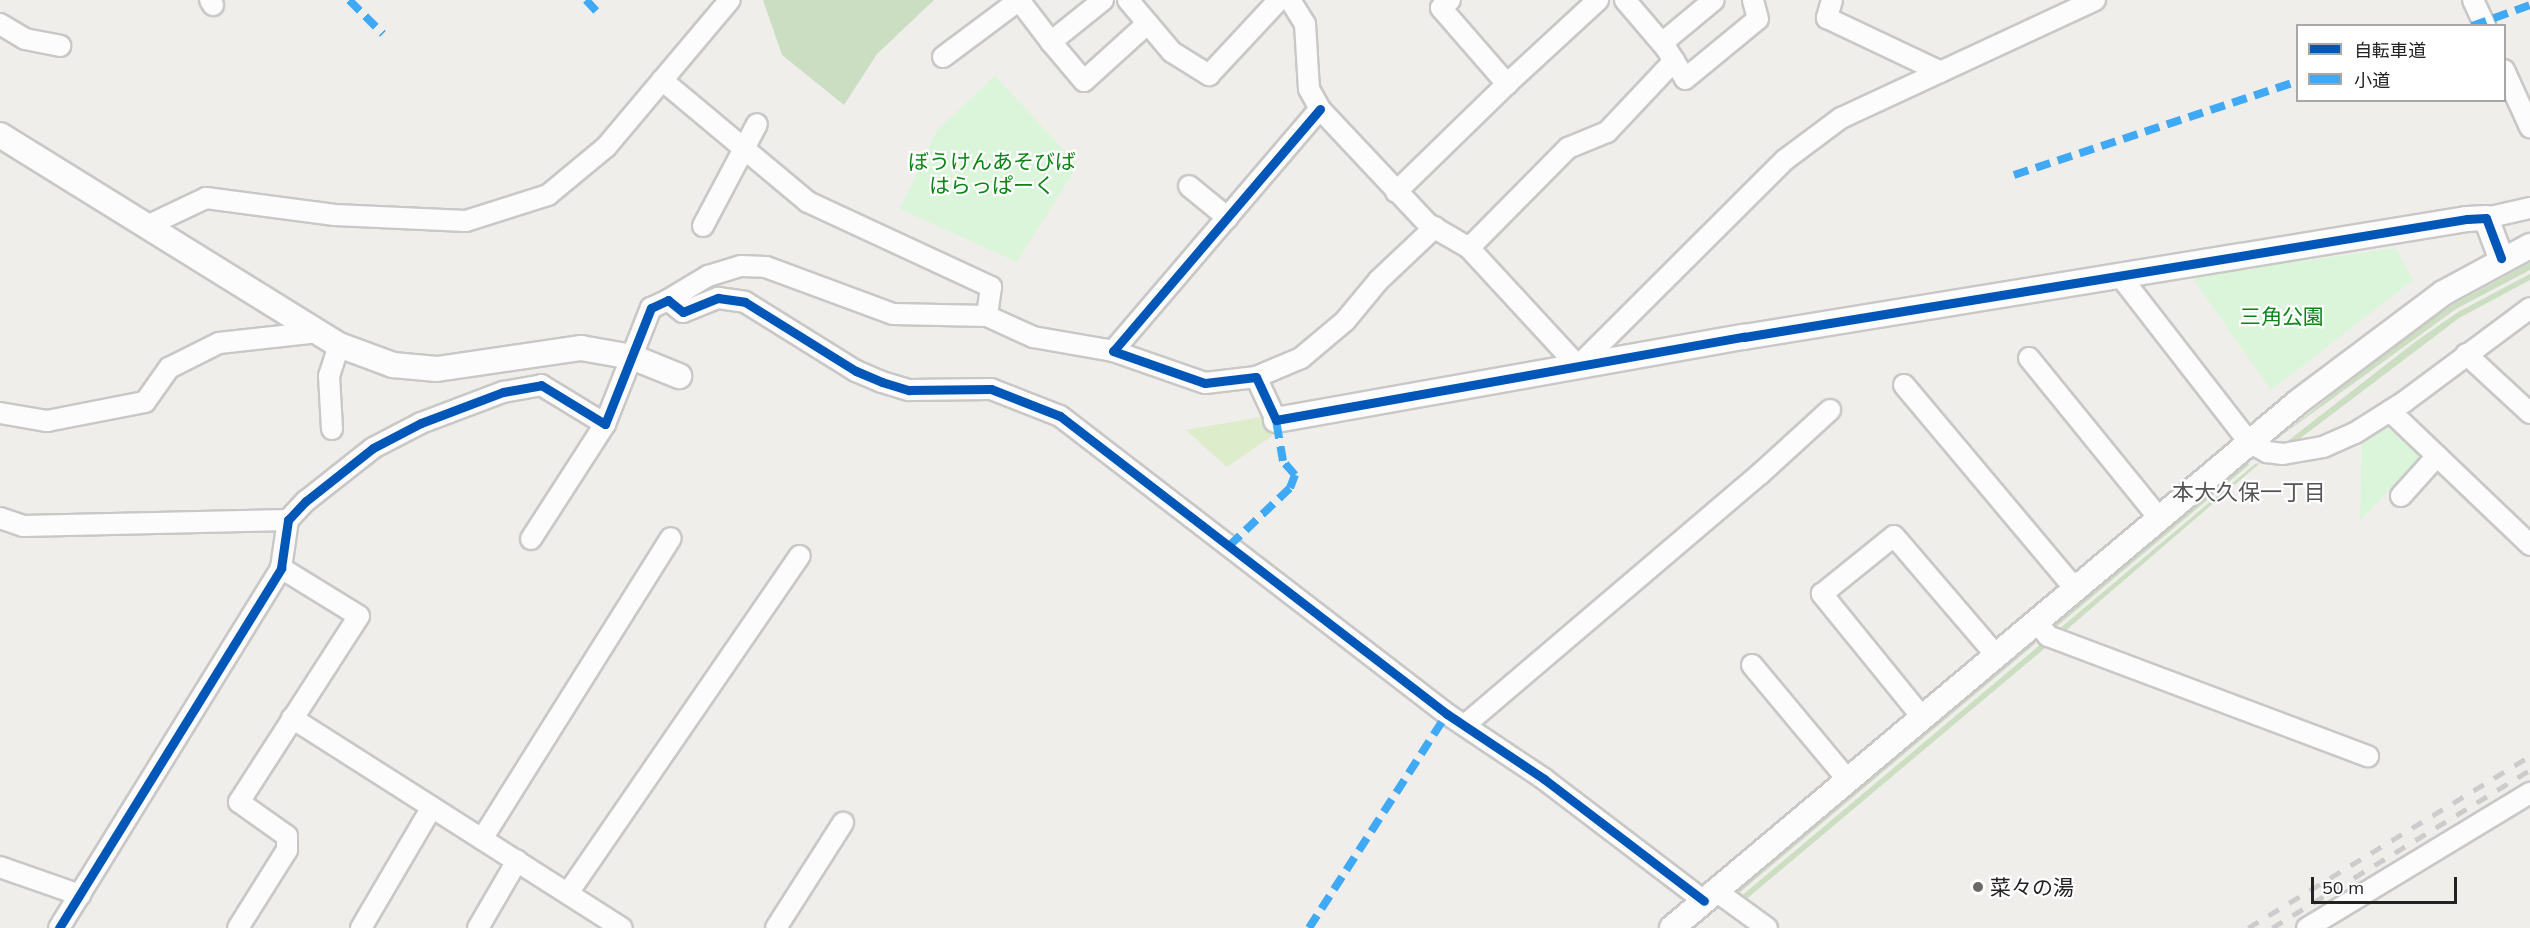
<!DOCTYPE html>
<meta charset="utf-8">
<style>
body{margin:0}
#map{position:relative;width:2530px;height:928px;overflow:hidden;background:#f0eeeb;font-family:Mulish,"Noto Sans JP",sans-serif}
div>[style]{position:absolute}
.grass>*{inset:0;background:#ddeccb}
.forest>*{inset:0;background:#cbdec1}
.park>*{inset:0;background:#daf5da}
.roads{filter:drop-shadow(2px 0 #c9c8c7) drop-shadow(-2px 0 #c9c8c7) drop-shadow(0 2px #c9c8c7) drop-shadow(0 -2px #c9c8c7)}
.minor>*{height:20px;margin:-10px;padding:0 10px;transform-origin:10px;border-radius:10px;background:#fdfcfc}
.tertiary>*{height:24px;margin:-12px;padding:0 12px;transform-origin:12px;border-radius:12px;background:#fdfcfc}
.rail>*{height:4.5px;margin-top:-2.25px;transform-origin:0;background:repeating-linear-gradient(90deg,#ccc 0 12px,transparent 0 24px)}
.quiet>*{height:8px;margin-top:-4px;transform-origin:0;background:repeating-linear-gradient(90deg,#3fa9f5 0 15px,transparent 0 23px)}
.cycleway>*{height:9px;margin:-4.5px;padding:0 4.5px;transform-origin:4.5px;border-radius:4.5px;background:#0057b8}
.dots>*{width:16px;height:16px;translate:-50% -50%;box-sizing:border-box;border:3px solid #fff;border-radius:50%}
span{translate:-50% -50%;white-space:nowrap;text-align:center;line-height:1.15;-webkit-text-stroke:4.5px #fff;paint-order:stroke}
.park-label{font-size:21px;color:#0c8416}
.poi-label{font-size:21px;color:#222}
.left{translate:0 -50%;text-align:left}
.neighbourhood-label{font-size:22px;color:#555}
.legend{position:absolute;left:2296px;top:24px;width:210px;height:78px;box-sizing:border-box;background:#fff;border:2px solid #a7a7a7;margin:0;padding:8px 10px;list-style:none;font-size:18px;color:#222}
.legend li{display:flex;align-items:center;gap:12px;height:30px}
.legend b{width:30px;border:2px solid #a7a7a7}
.scale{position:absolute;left:2311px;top:877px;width:146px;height:27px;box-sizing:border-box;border:3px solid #222;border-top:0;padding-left:8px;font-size:18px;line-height:21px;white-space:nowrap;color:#222;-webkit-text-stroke:4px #fff;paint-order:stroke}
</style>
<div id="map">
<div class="grass">
<div style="clip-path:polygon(1266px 416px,1272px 436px,1227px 467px,1186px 430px)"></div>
</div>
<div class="forest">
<div style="clip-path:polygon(763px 0,934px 0,877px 54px,844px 105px,782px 55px)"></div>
<div style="clip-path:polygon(2530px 263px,2530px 270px,2456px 309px,2274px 441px,2410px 333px,2454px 304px)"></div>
<div style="clip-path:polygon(2530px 274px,2530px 280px,2459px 318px,2294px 443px,2285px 443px,2415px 342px,2458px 312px)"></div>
<div style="clip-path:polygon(2248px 463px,2249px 465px,2055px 628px,2053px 622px)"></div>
<div style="clip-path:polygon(2260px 463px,2064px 632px,2058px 630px,2255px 464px)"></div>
<div style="clip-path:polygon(2032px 641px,2036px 643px,1738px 894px,1733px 892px)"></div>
<div style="clip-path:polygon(2041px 644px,2045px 648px,1744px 901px,1739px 898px)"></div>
</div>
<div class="park">
<div style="clip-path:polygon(995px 76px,1078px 165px,1017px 262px,900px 209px,937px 130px)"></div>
<div style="clip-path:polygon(2396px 248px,2413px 280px,2271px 390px,2191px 276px)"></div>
<div style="clip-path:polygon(2388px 424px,2421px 456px,2360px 521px,2362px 438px)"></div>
</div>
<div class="roads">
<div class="minor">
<div style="left:210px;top:0;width:6px;rotate:59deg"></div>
<div style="left:1019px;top:0;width:53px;rotate:52.7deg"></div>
<div style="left:1103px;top:0;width:67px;rotate:141.1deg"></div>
<div style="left:1051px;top:42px;width:51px;rotate:49.8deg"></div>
<div style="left:1084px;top:81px;width:86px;rotate:-42.2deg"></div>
<div style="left:1128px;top:0;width:68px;rotate:49.8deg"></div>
<div style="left:1172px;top:52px;width:44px;rotate:31.9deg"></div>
<div style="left:1209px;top:75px;width:103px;rotate:-47deg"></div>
<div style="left:1290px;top:0;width:28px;rotate:58deg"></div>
<div style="left:1305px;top:24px;width:65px;rotate:86.5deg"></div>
<div style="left:1309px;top:89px;width:23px;rotate:61deg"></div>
<div style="left:1320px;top:109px;width:158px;rotate:46.8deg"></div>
<div style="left:1428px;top:224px;width:48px;rotate:30.3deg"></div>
<div style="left:1469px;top:248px;width:161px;rotate:47.3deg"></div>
<div style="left:1578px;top:366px;width:293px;rotate:-44.9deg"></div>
<div style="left:1786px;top:159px;width:69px;rotate:-36.7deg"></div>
<div style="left:1841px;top:118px;width:280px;rotate:-24.9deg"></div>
<div style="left:1450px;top:0;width:12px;rotate:138deg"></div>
<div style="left:1441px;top:8px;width:101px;rotate:49deg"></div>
<div style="left:1507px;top:84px;width:124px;rotate:-42.7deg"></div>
<div style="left:1625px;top:0;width:63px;rotate:49.5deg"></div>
<div style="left:1666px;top:48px;width:36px;rotate:58deg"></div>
<div style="left:1685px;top:79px;width:94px;rotate:-39.4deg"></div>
<div style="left:1758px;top:19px;width:20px;rotate:-105deg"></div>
<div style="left:1832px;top:0;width:19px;rotate:106deg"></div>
<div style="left:1827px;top:18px;width:126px;rotate:25.3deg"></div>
<div style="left:2473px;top:0;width:29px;rotate:65deg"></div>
<div style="left:0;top:24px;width:29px;rotate:31deg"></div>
<div style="left:25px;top:39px;width:36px;rotate:11deg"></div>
<div style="left:1662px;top:43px;width:67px;rotate:-39.6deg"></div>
<div style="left:943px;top:57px;width:94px;rotate:-36.7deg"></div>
<div style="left:2504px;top:70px;width:63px;rotate:65.5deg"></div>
<div style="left:662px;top:80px;width:190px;rotate:39.9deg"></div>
<div style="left:808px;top:202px;width:202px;rotate:24.9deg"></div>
<div style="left:991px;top:287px;width:29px;rotate:98deg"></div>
<div style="left:1189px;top:186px;width:50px;rotate:39.4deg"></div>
<div style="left:1396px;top:192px;width:155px;rotate:-44.2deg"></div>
<div style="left:2486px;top:218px;width:45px;rotate:-12.8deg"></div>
<div style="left:149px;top:225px;width:63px;rotate:-25.3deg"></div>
<div style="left:206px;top:198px;width:130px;rotate:7.5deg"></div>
<div style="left:335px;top:215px;width:131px;rotate:2.6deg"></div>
<div style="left:466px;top:221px;width:86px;rotate:-17.6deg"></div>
<div style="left:548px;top:195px;width:75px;rotate:-39.6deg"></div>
<div style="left:606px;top:147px;width:192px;rotate:-49.9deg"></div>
<div style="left:703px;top:226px;width:115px;rotate:-62.1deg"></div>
<div style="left:1469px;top:248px;width:141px;rotate:-45.3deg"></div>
<div style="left:1568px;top:148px;width:42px;rotate:-22.3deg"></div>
<div style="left:1607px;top:132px;width:98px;rotate:-46.7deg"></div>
<div style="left:2121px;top:277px;width:209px;rotate:52.2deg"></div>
<div style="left:2249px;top:442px;width:21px;rotate:29deg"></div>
<div style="left:2267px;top:452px;width:16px;rotate:7deg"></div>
<div style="left:2283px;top:454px;width:41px;rotate:-9.9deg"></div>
<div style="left:2323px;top:447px;width:35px;rotate:-24deg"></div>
<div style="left:2355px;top:433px;width:58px;rotate:-32.3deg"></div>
<div style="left:2404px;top:402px;width:157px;rotate:-36.7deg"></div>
<div style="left:668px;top:300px;width:47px;rotate:-31deg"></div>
<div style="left:708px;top:276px;width:34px;rotate:-17deg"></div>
<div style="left:741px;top:266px;width:25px;rotate:2deg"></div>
<div style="left:766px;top:267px;width:135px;rotate:20.3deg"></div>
<div style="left:893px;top:314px;width:94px;rotate:1.2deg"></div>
<div style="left:987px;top:316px;width:51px;rotate:24.5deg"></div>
<div style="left:1033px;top:337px;width:81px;rotate:9.9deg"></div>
<div style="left:2466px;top:354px;width:87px;rotate:42.7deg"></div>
<div style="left:2029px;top:358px;width:206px;rotate:50.9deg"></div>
<div style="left:1256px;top:377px;width:49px;rotate:-22.9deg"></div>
<div style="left:1301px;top:358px;width:57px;rotate:-40.1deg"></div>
<div style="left:1345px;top:321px;width:53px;rotate:-50.3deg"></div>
<div style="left:1379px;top:280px;width:77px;rotate:-43.4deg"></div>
<div style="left:1904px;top:385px;width:268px;rotate:50deg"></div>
<div style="left:2390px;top:411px;width:194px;rotate:43.7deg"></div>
<div style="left:0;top:413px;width:48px;rotate:9.7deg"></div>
<div style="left:47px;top:421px;width:100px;rotate:-11deg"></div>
<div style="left:145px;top:402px;width:42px;rotate:-54.8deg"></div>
<div style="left:169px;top:368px;width:56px;rotate:-26.6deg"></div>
<div style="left:219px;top:343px;width:100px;rotate:-6.3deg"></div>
<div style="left:1276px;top:420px;width:47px;rotate:-114.9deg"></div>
<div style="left:1256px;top:377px;width:51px;rotate:173.3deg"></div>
<div style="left:1205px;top:383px;width:97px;rotate:-160.8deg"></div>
<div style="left:1113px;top:351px;width:318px;rotate:-49.5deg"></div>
<div style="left:332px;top:429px;width:53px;rotate:-93.2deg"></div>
<div style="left:329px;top:376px;width:33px;rotate:-72deg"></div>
<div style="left:2401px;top:496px;width:54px;rotate:-48deg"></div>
<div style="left:0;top:518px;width:24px;rotate:19deg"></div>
<div style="left:23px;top:526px;width:265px;rotate:-1.3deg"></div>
<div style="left:531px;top:539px;width:137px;rotate:-57.2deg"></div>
<div style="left:2037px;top:622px;width:18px;rotate:52deg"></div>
<div style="left:2048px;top:636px;width:342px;rotate:20.6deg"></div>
<div style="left:1752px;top:665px;width:148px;rotate:50.2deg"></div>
<div style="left:1922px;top:717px;width:159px;rotate:-129.1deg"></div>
<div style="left:1822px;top:594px;width:92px;rotate:-38.9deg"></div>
<div style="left:1894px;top:536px;width:158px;rotate:49.4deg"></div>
<div style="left:292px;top:718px;width:391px;rotate:32.5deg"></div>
<div style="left:1465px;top:725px;width:387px;rotate:-40.4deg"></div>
<div style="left:1760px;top:474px;width:95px;rotate:-42.4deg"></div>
<div style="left:482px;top:839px;width:355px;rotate:-57.9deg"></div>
<div style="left:0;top:867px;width:85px;rotate:19.3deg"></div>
<div style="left:1716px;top:891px;width:63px;rotate:36deg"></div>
<div style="left:568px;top:893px;width:409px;rotate:-55.5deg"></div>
<div style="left:59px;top:928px;width:423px;rotate:-58.3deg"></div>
<div style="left:281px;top:568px;width:49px;rotate:-81.7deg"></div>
<div style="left:288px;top:520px;width:26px;rotate:-47deg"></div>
<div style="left:306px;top:501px;width:85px;rotate:-38.3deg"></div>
<div style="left:373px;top:448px;width:54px;rotate:-27.5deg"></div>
<div style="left:421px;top:423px;width:88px;rotate:-20.7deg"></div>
<div style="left:503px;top:392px;width:39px;rotate:-10deg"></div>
<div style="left:541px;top:385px;width:75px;rotate:31.4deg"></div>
<div style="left:605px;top:424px;width:125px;rotate:-68.4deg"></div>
<div style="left:651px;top:308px;width:19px;rotate:-25deg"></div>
<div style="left:668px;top:300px;width:19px;rotate:39deg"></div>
<div style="left:683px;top:312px;width:38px;rotate:-22deg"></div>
<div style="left:718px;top:298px;width:27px;rotate:8deg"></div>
<div style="left:745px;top:302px;width:131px;rotate:31.9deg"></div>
<div style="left:856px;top:371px;width:28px;rotate:23deg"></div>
<div style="left:882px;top:382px;width:28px;rotate:17deg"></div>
<div style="left:909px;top:390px;width:82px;rotate:-0.7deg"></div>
<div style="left:991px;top:389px;width:74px;rotate:21.4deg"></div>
<div style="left:1060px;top:416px;width:488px;rotate:37.6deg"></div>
<div style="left:1447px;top:714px;width:117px;rotate:33.8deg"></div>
<div style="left:1544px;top:779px;width:201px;rotate:37.3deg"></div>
<div style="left:238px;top:928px;width:92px;rotate:-57.9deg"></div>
<div style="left:287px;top:850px;width:14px;rotate:-90deg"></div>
<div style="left:287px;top:836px;width:59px;rotate:-144.7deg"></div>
<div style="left:239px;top:802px;width:221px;rotate:-57.2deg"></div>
<div style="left:359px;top:616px;width:92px;rotate:-148.4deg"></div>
<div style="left:361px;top:928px;width:140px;rotate:-59.6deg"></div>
<div style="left:478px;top:928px;width:78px;rotate:-59.8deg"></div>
<div style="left:776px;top:928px;width:125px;rotate:-57.5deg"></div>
<div style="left:2307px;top:928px;width:261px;rotate:-31.2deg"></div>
</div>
<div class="tertiary">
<div style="left:0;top:135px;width:399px;rotate:31.8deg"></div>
<div style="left:339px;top:345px;width:58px;rotate:20.3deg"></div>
<div style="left:393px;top:365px;width:44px;rotate:5.2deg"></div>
<div style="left:437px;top:369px;width:146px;rotate:-8.3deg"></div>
<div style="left:581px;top:348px;width:52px;rotate:10deg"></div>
<div style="left:632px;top:357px;width:51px;rotate:22deg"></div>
<div style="left:1276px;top:420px;width:475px;rotate:-10.1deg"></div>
<div style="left:1744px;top:337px;width:733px;rotate:-9.27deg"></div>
<div style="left:2467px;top:219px;width:19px;rotate:-3deg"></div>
<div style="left:2486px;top:218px;width:43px;rotate:69.4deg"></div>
<div style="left:1672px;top:928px;width:818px;rotate:-40.04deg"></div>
<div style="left:2298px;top:402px;width:181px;rotate:-36.9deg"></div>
<div style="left:2443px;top:293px;width:99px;rotate:-28.4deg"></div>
</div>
</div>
<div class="rail">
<div style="left:2248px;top:928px;width:330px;rotate:-31.4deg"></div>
<div style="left:2272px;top:928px;width:303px;rotate:-31.5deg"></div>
</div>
<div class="quiet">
<div style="left:349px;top:0;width:48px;rotate:45deg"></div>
<div style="left:586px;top:0;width:21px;rotate:47deg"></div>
<div style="left:2472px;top:26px;width:62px;rotate:-19.9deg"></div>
<div style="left:2014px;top:175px;width:299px;rotate:-18.3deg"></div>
<div style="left:1229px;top:546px;width:84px;rotate:-43.6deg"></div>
<div style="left:1290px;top:488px;width:14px;rotate:-69deg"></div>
<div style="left:1295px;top:475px;width:18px;rotate:-131deg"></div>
<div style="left:1283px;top:461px;width:42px;rotate:-99.7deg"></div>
<div style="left:1309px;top:928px;width:255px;rotate:-57.2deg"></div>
</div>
<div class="cycleway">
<div style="left:1320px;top:109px;width:318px;rotate:130.5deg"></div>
<div style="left:1113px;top:351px;width:97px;rotate:19.2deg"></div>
<div style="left:1205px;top:383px;width:51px;rotate:-6.7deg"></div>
<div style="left:1256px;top:377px;width:47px;rotate:65.1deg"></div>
<div style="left:1276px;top:420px;width:475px;rotate:-10.1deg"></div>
<div style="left:1744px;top:337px;width:733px;rotate:-9.27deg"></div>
<div style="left:2467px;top:219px;width:19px;rotate:-3deg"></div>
<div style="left:2486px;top:218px;width:43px;rotate:69.4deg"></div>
<div style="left:59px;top:928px;width:423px;rotate:-58.3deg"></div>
<div style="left:281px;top:568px;width:49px;rotate:-81.7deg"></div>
<div style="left:288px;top:520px;width:26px;rotate:-47deg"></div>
<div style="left:306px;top:501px;width:85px;rotate:-38.3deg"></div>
<div style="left:373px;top:448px;width:54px;rotate:-27.5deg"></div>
<div style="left:421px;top:423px;width:88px;rotate:-20.7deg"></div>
<div style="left:503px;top:392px;width:39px;rotate:-10deg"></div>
<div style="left:541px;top:385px;width:75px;rotate:31.4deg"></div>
<div style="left:605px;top:424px;width:125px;rotate:-68.4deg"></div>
<div style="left:651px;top:308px;width:19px;rotate:-25deg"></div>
<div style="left:668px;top:300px;width:19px;rotate:39deg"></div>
<div style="left:683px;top:312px;width:38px;rotate:-22deg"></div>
<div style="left:718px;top:298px;width:27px;rotate:8deg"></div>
<div style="left:745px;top:302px;width:131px;rotate:31.9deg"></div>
<div style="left:856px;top:371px;width:28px;rotate:23deg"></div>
<div style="left:882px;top:382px;width:28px;rotate:17deg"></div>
<div style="left:909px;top:390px;width:82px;rotate:-0.7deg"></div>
<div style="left:991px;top:389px;width:74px;rotate:21.4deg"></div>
<div style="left:1060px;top:416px;width:488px;rotate:37.6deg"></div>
<div style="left:1447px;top:714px;width:117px;rotate:33.8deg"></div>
<div style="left:1544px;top:779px;width:201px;rotate:37.3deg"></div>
</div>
<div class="dots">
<div style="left:1978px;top:887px;background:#6a6968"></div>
</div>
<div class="park-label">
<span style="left:992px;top:173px">ぼうけんあそびば<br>はらっぱーく</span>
<span style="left:2282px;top:316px">三角公園</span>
</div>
<div class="poi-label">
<span class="left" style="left:1990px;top:887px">菜々の湯</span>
</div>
<div class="neighbourhood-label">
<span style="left:2249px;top:493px">本大久保一丁目</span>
</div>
<ul class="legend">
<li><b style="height:8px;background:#0057b8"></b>自転車道</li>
<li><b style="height:8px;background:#3fa9f5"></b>小道</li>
</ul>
<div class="scale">50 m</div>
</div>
